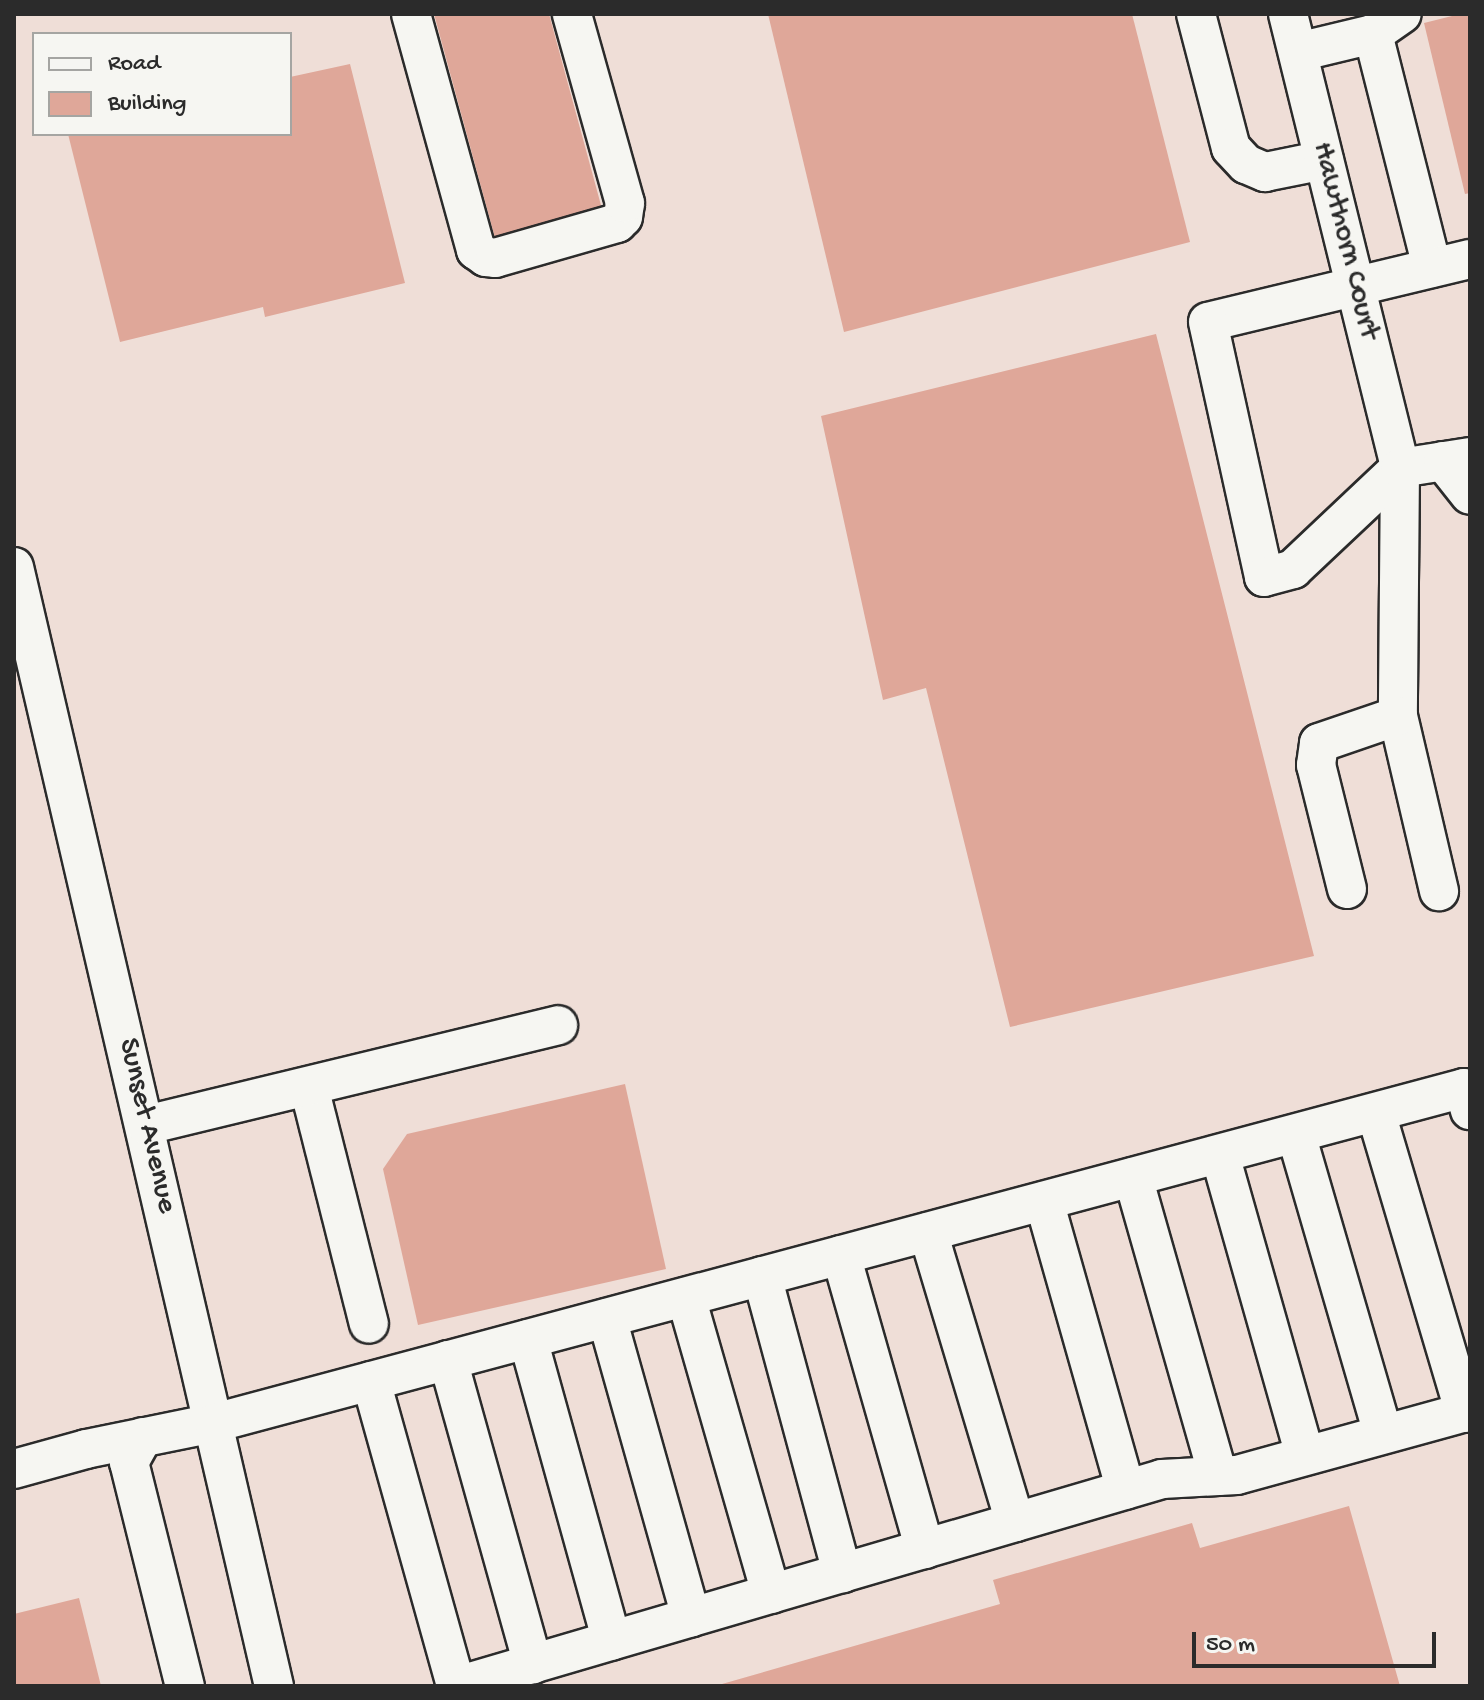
<!DOCTYPE html>
<style>
body{margin:0}
#map{position:relative;width:1484px;height:1700px;overflow:hidden;background:#f6f6f2;font-family:"Gochi Hand",sans-serif}
div>[style]{position:absolute}
.built>*{inset:0;background:#efded7}
.building>*{inset:0;background:#dfa799}
.roads{filter:drop-shadow(2px 0 #2b2b2b) drop-shadow(-2px 0 #2b2b2b) drop-shadow(0 2px #2b2b2b) drop-shadow(0 -2px #2b2b2b)}
.minor>*{height:38px;margin:-19px;padding:0 19px;transform-origin:19px;border-radius:19px;background:#f6f6f2}
span{translate:-50% -50%;white-space:nowrap;text-align:center;line-height:1.15;-webkit-text-stroke:6px #f6f6f2;paint-order:stroke}
.street-label{font-size:30px;color:#2b2b2b}
.frame{position:absolute;inset:0;border:16px solid #2b2b2b;pointer-events:none}
.legend{position:absolute;left:32px;top:32px;width:260px;height:104px;box-sizing:border-box;background:#f6f6f2;border:2px solid #a5a5a2;margin:0;padding:10px 14px;list-style:none;font-size:24px;color:#2b2b2b}
.legend li{display:flex;align-items:center;gap:16px;height:40px}
.legend b{width:40px;border:2px solid #a5a5a2}
.scale{position:absolute;left:1192px;top:1632px;width:244px;height:36px;box-sizing:border-box;border:4px solid #2b2b2b;border-top:0;padding-left:10px;font-size:24px;line-height:28px;white-space:nowrap;color:#2b2b2b;-webkit-text-stroke:6px #f6f6f2;paint-order:stroke}
</style>
<div id="map">
<div class="built">
<div style="clip-path:polygon(evenodd,14px 14px,1470px 14px,1470px 1686px,14px 1686px,14px 14px,34px 34px,290px 34px,290px 134px,34px 134px,34px 34px)"></div>
</div>
<div class="building">
<div style="clip-path:polygon(434px 14px,549px 14px,605px 220px,498px 249px)"></div>
<div style="clip-path:polygon(768px 14px,1132px 14px,1190px 242px,844px 332px)"></div>
<div style="clip-path:polygon(1460px 14px,1470px 14px,1470px 193px,1465px 194px,1424px 23px)"></div>
<div style="clip-path:polygon(350px 64px,405px 283px,265px 317px,263px 307px,120px 342px,68px 134px,290px 134px,290px 77px)"></div>
<div style="clip-path:polygon(1156px 334px,1314px 956px,1010px 1027px,926px 688px,883px 700px,821px 416px)"></div>
<div style="clip-path:polygon(625px 1084px,666px 1269px,418px 1325px,383px 1169px,407px 1134px)"></div>
<div style="clip-path:polygon(1349px 1506px,1400px 1686px,715px 1686px,1000px 1604px,993px 1580px,1192px 1523px,1200px 1548px)"></div>
<div style="clip-path:polygon(79px 1598px,101px 1686px,14px 1686px,14px 1614px)"></div>
</div>
<div class="roads">
<div class="minor">
<div style="left:411px;top:14px;width:245px;rotate:74.6deg"></div>
<div style="left:476px;top:250px;width:12px;rotate:35deg"></div>
<div style="left:486px;top:257px;width:9px;rotate:6deg"></div>
<div style="left:495px;top:258px;width:127px;rotate:-16deg"></div>
<div style="left:617px;top:223px;width:8px;rotate:-45deg"></div>
<div style="left:623px;top:217px;width:14px;rotate:-82deg"></div>
<div style="left:625px;top:203px;width:196px;rotate:-105.7deg"></div>
<div style="left:1196px;top:14px;width:138px;rotate:75.4deg"></div>
<div style="left:1231px;top:148px;width:22px;rotate:47deg"></div>
<div style="left:1246px;top:164px;width:21px;rotate:23deg"></div>
<div style="left:1265px;top:172px;width:60px;rotate:-11.5deg"></div>
<div style="left:1288px;top:14px;width:468px;rotate:76.1deg"></div>
<div style="left:1400px;top:468px;width:248px;rotate:90.5deg"></div>
<div style="left:1398px;top:716px;width:180px;rotate:76.8deg"></div>
<div style="left:1373px;top:34px;width:35px;rotate:-35deg"></div>
<div style="left:1298px;top:52px;width:77px;rotate:-13.5deg"></div>
<div style="left:1373px;top:34px;width:241px;rotate:75.8deg"></div>
<div style="left:1470px;top:259px;width:269px;rotate:166.5deg"></div>
<div style="left:1208px;top:322px;width:261px;rotate:77.6deg"></div>
<div style="left:1264px;top:577px;width:30px;rotate:-15deg"></div>
<div style="left:1293px;top:569px;width:147px;rotate:-43.3deg"></div>
<div style="left:1400px;top:468px;width:71px;rotate:-8.9deg"></div>
<div style="left:1443px;top:461px;width:43px;rotate:51.5deg"></div>
<div style="left:14px;top:567px;width:1149px;rotate:76.92deg"></div>
<div style="left:1347px;top:889px;width:128px;rotate:-104deg"></div>
<div style="left:1316px;top:765px;width:22px;rotate:-82deg"></div>
<div style="left:1319px;top:743px;width:83px;rotate:-18.9deg"></div>
<div style="left:309px;top:1087px;width:244px;rotate:75.8deg"></div>
<div style="left:1376px;top:1113px;width:313px;rotate:73.5deg"></div>
<div style="left:146px;top:1125px;width:424px;rotate:-13.6deg"></div>
<div style="left:1296px;top:1134px;width:312px;rotate:73.8deg"></div>
<div style="left:1220px;top:1155px;width:312px;rotate:74.2deg"></div>
<div style="left:1133px;top:1177px;width:311px;rotate:74.1deg"></div>
<div style="left:1044px;top:1201px;width:300px;rotate:74.2deg"></div>
<div style="left:928px;top:1232px;width:303px;rotate:73.3deg"></div>
<div style="left:841px;top:1255px;width:306px;rotate:74.1deg"></div>
<div style="left:762px;top:1276px;width:308px;rotate:74.9deg"></div>
<div style="left:686px;top:1297px;width:309px;rotate:74deg"></div>
<div style="left:607px;top:1318px;width:311px;rotate:74.3deg"></div>
<div style="left:528px;top:1339px;width:313px;rotate:74.5deg"></div>
<div style="left:448px;top:1360px;width:316px;rotate:74.4deg"></div>
<div style="left:371px;top:1381px;width:317px;rotate:74.4deg"></div>
<div style="left:143px;top:1437px;width:29px;rotate:119deg"></div>
<div style="left:129px;top:1462px;width:231px;rotate:76deg"></div>
<div style="left:14px;top:1469px;width:75px;rotate:-15.5deg"></div>
<div style="left:86px;top:1449px;width:131px;rotate:-11.5deg"></div>
<div style="left:214px;top:1423px;width:1294px;rotate:-15deg"></div>
<div style="left:1464px;top:1088px;width:23px;rotate:75deg"></div>
<div style="left:457px;top:1686px;width:735px;rotate:-16.36deg"></div>
<div style="left:1162px;top:1479px;width:75px;rotate:-3.1deg"></div>
<div style="left:1237px;top:1475px;width:242px;rotate:-15.4deg"></div>
</div>
</div>
<div class="street-label">
<span style="left:1344px;top:241px;rotate:76deg">Hawthorn Court</span>
<span style="left:146px;top:1126px;rotate:77deg">Sunset Avenue</span>
</div>
<div class="frame"></div>
<ul class="legend">
<li><b style="height:10px;background:#f6f6f2"></b>Road</li>
<li><b style="height:22px;background:#dfa799"></b>Building</li>
</ul>
<div class="scale">50 m</div>
</div>
